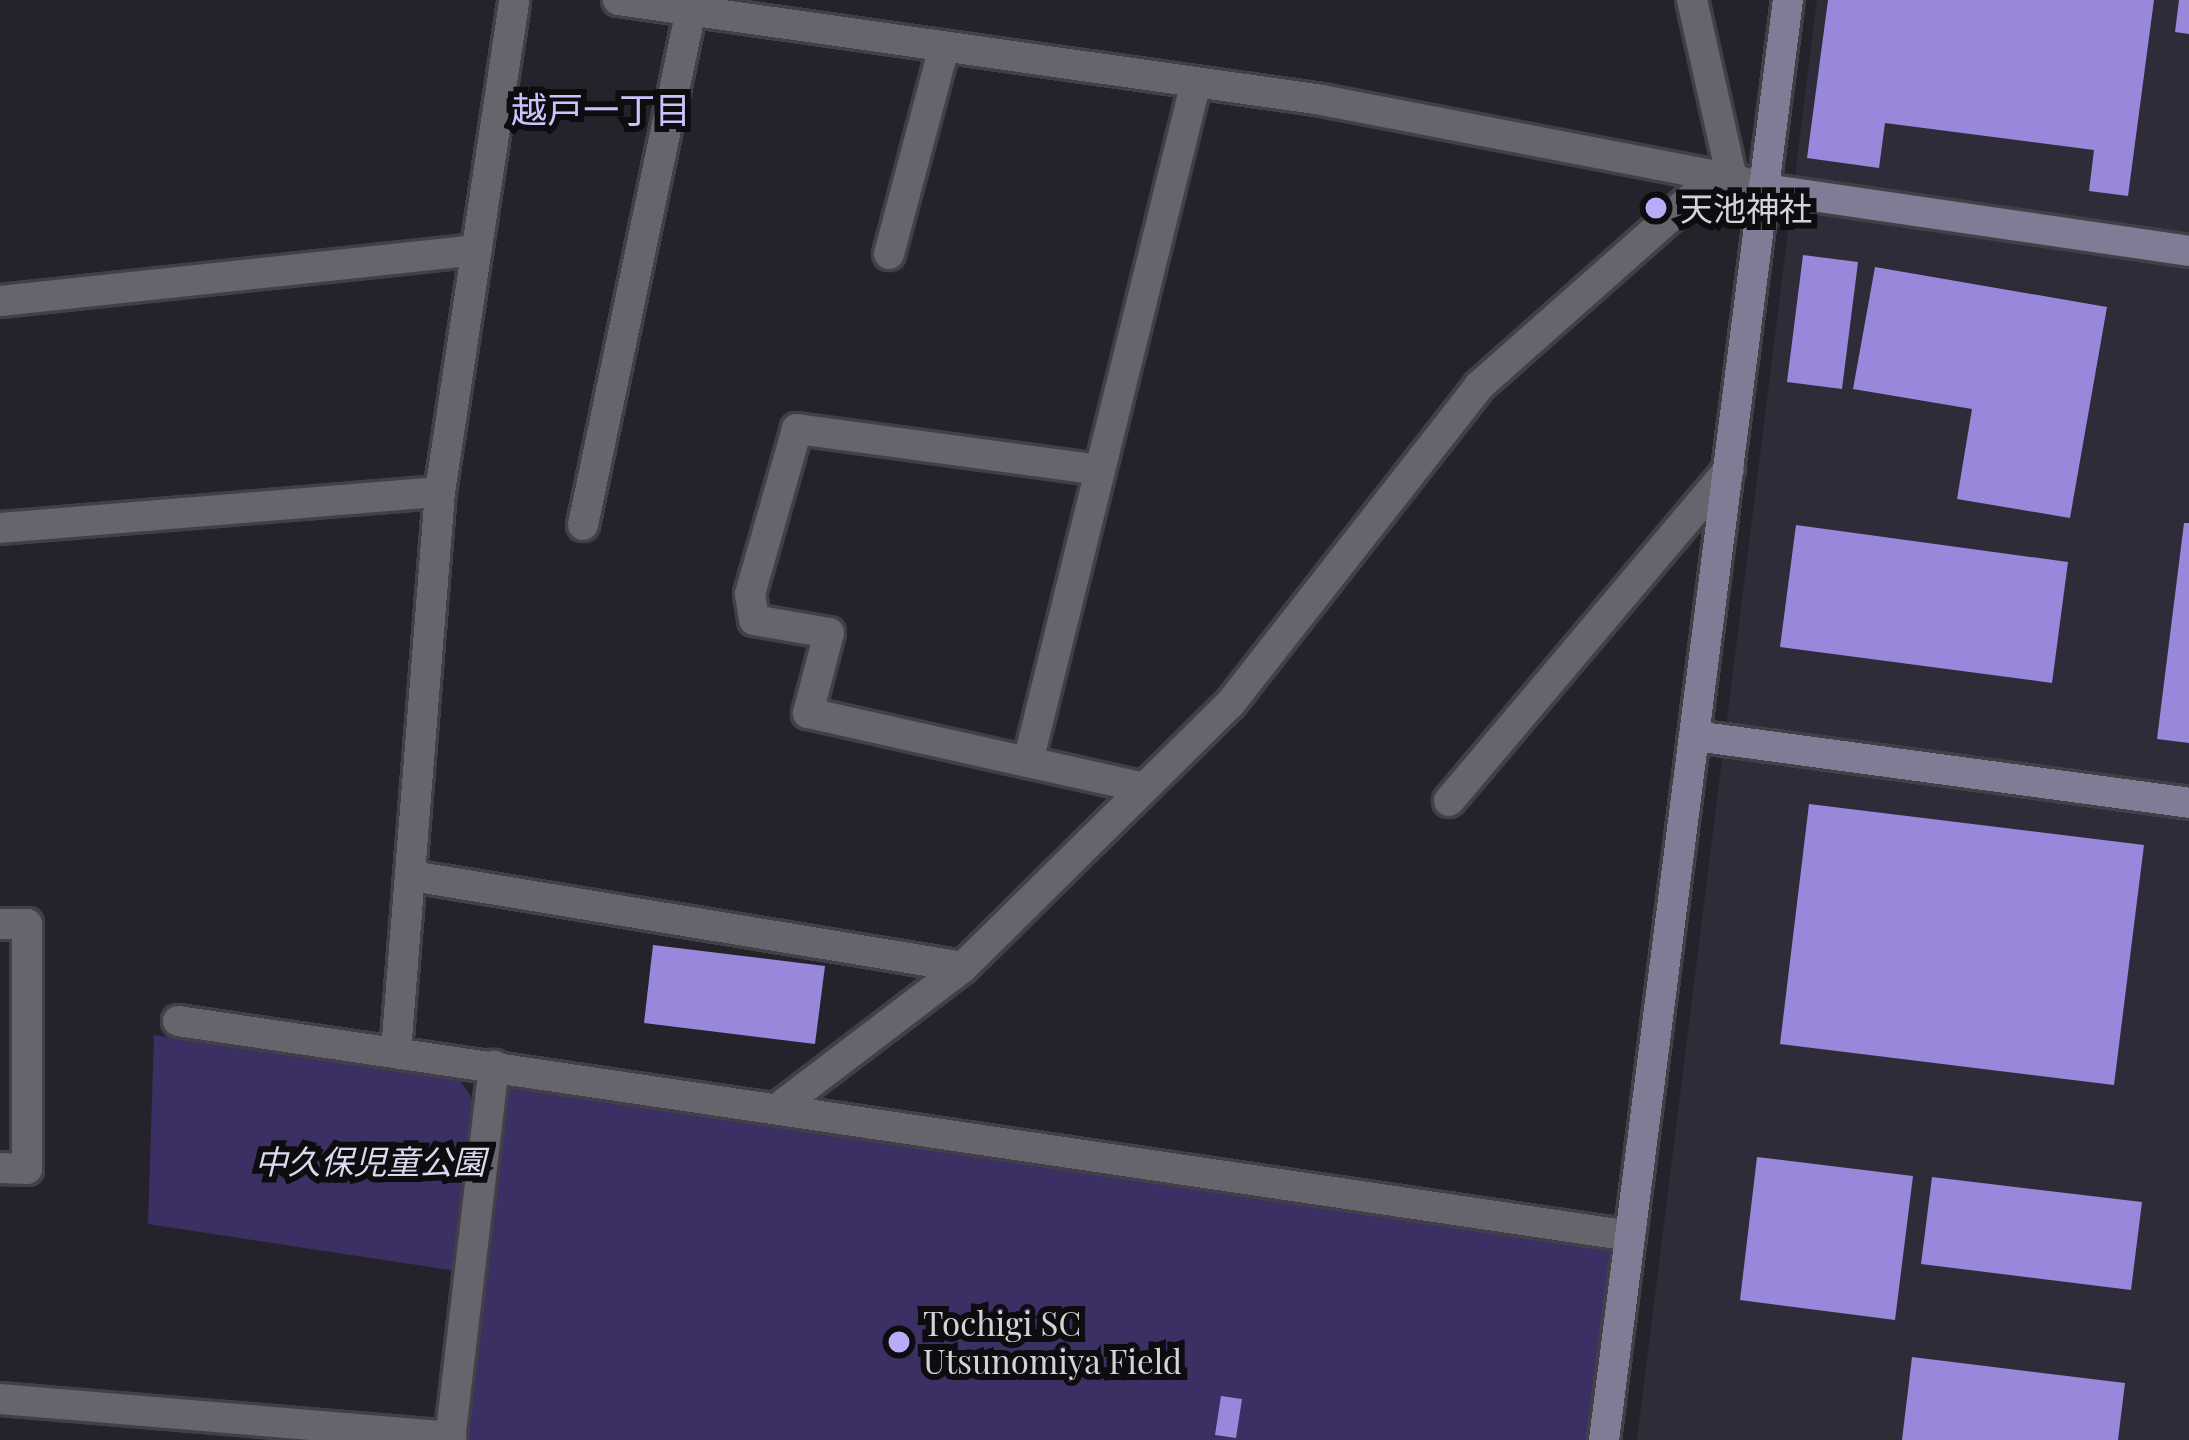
<!DOCTYPE html>
<meta charset="utf-8">
<style>
body{margin:0}
#map{position:relative;width:2189px;height:1440px;overflow:hidden;background:#24232b;font-family:"Playfair Display","Noto Sans JP",serif}
div>[style]{position:absolute}
.built>*{inset:0;background:#2e2c39}
.green>*{inset:0;background:#3c2f64}
.building>*{inset:0;background:#9987db}
.roads{filter:drop-shadow(3px 0 #414046) drop-shadow(-3px 0 #414046) drop-shadow(0 3px #414046) drop-shadow(0 -3px #414046)}
.street>*{height:30px;margin:-15px;padding:0 15px;transform-origin:15px;border-radius:15px;background:#66656e}
.secondary>*{height:30px;margin:-15px;padding:0 15px;transform-origin:15px;border-radius:15px;background:#817c96}
.dots>*{width:33px;height:33px;translate:-50% -50%;box-sizing:border-box;border:6px solid #0d0d10;border-radius:50%}
span{translate:-50% -50%;white-space:nowrap;text-align:center;line-height:1.15;-webkit-text-stroke:12px #0d0d10;paint-order:stroke}
.poi-label{font-size:33px;color:#d4d3d8}
.left{translate:0 -50%;text-align:left}
.park-label{font-size:33px;color:#dcd9ef;font-style:italic}
.neighbourhood-label{font-size:36px;color:#ccc2fc}
</style>
<div id="map">
<div class="built">
<div style="clip-path:polygon(1817px 0,2189px 0,2189px 1440px,1637px 1440px)"></div>
</div>
<div class="green">
<div style="clip-path:polygon(154px 1035px,459px 1079px,482px 1113px,463px 1272px,148px 1224px)"></div>
<div style="clip-path:polygon(507px 1086px,1612px 1247px,1588px 1440px,459px 1440px)"></div>
</div>
<div class="building">
<div style="clip-path:polygon(1828px 0,2154px 0,2128px 196px,2089px 191px,2094px 150px,1885px 123px,1879px 168px,1807px 158px)"></div>
<div style="clip-path:polygon(2179px 0,2189px 0,2189px 34px,2175px 32px)"></div>
<div style="clip-path:polygon(1803px 255px,1858px 262px,1842px 389px,1787px 382px)"></div>
<div style="clip-path:polygon(1875px 267px,2107px 307px,2070px 518px,1957px 499px,1972px 409px,1853px 389px)"></div>
<div style="clip-path:polygon(2184px 523px,2189px 523px,2189px 743px,2157px 739px)"></div>
<div style="clip-path:polygon(1796px 525px,2068px 562px,2052px 683px,1780px 647px)"></div>
<div style="clip-path:polygon(1809px 804px,2144px 845px,2114px 1085px,1780px 1044px)"></div>
<div style="clip-path:polygon(653px 945px,825px 966px,815px 1044px,644px 1023px)"></div>
<div style="clip-path:polygon(1757px 1157px,1913px 1176px,1895px 1320px,1740px 1300px)"></div>
<div style="clip-path:polygon(1932px 1177px,2142px 1202px,2131px 1290px,1921px 1264px)"></div>
<div style="clip-path:polygon(1912px 1357px,2125px 1383px,2118px 1440px,1902px 1440px)"></div>
<div style="clip-path:polygon(1221px 1396px,1242px 1399px,1236px 1438px,1215px 1435px)"></div>
</div>
<div class="roads">
<div class="street">
<div style="left:618px;top:0;width:711px;rotate:8.08deg"></div>
<div style="left:1322px;top:100px;width:417px;rotate:10.9deg"></div>
<div style="left:1692px;top:0;width:183px;rotate:77.4deg"></div>
<div style="left:1732px;top:179px;width:15px;rotate:16deg"></div>
<div style="left:889px;top:254px;width:214px;rotate:-75.1deg"></div>
<div style="left:0;top:301px;width:479px;rotate:-6.1deg"></div>
<div style="left:1100px;top:470px;width:306px;rotate:-172.3deg"></div>
<div style="left:797px;top:429px;width:172px;rotate:105.9deg"></div>
<div style="left:750px;top:594px;width:26px;rotate:81deg"></div>
<div style="left:754px;top:620px;width:76px;rotate:9.8deg"></div>
<div style="left:829px;top:633px;width:83px;rotate:104.7deg"></div>
<div style="left:808px;top:713px;width:225px;rotate:12.6deg"></div>
<div style="left:1028px;top:762px;width:700px;rotate:-76.12deg"></div>
<div style="left:583px;top:525px;width:526px;rotate:-78.16deg"></div>
<div style="left:0;top:528px;width:441px;rotate:-4.7deg"></div>
<div style="left:1028px;top:762px;width:119px;rotate:12.6deg"></div>
<div style="left:1449px;top:801px;width:434px;rotate:-49.8deg"></div>
<div style="left:412px;top:876px;width:558px;rotate:9.38deg"></div>
<div style="left:963px;top:967px;width:375px;rotate:-44.6deg"></div>
<div style="left:1230px;top:704px;width:404px;rotate:-51.9deg"></div>
<div style="left:1479px;top:386px;width:317px;rotate:-41.5deg"></div>
<div style="left:0;top:924px;width:27px"></div>
<div style="left:27px;top:924px;width:245px;rotate:90deg"></div>
<div style="left:27px;top:1169px;width:27px;rotate:-178deg"></div>
<div style="left:178px;top:1021px;width:1468px;rotate:8.42deg"></div>
<div style="left:396px;top:1052px;width:562px;rotate:-85.51deg"></div>
<div style="left:440px;top:492px;width:498px;rotate:-81.4deg"></div>
<div style="left:778px;top:1108px;width:233px;rotate:-37.3deg"></div>
<div style="left:0;top:1399px;width:453px;rotate:4.8deg"></div>
<div style="left:450px;top:1440px;width:377px;rotate:-83.3deg"></div>
</div>
<div class="secondary">
<div style="left:1765px;top:189px;width:429px;rotate:8.3deg"></div>
<div style="left:1695px;top:736px;width:499px;rotate:7.7deg"></div>
<div style="left:1604px;top:1440px;width:1452px;rotate:-82.72deg"></div>
</div>
</div>
<div class="dots">
<div style="left:1656px;top:208px;background:#b9abf7"></div>
<div style="left:899px;top:1342px;background:#b9abf7"></div>
</div>
<div class="poi-label">
<span class="left" style="left:1680px;top:208px">天池神社</span>
<span class="left" style="left:923px;top:1342px">Tochigi SC<br>Utsunomiya Field</span>
</div>
<div class="park-label">
<span style="left:370px;top:1161px">中久保児童公園</span>
</div>
<div class="neighbourhood-label">
<span style="left:601px;top:109px">越戸一丁目</span>
</div>
</div>
